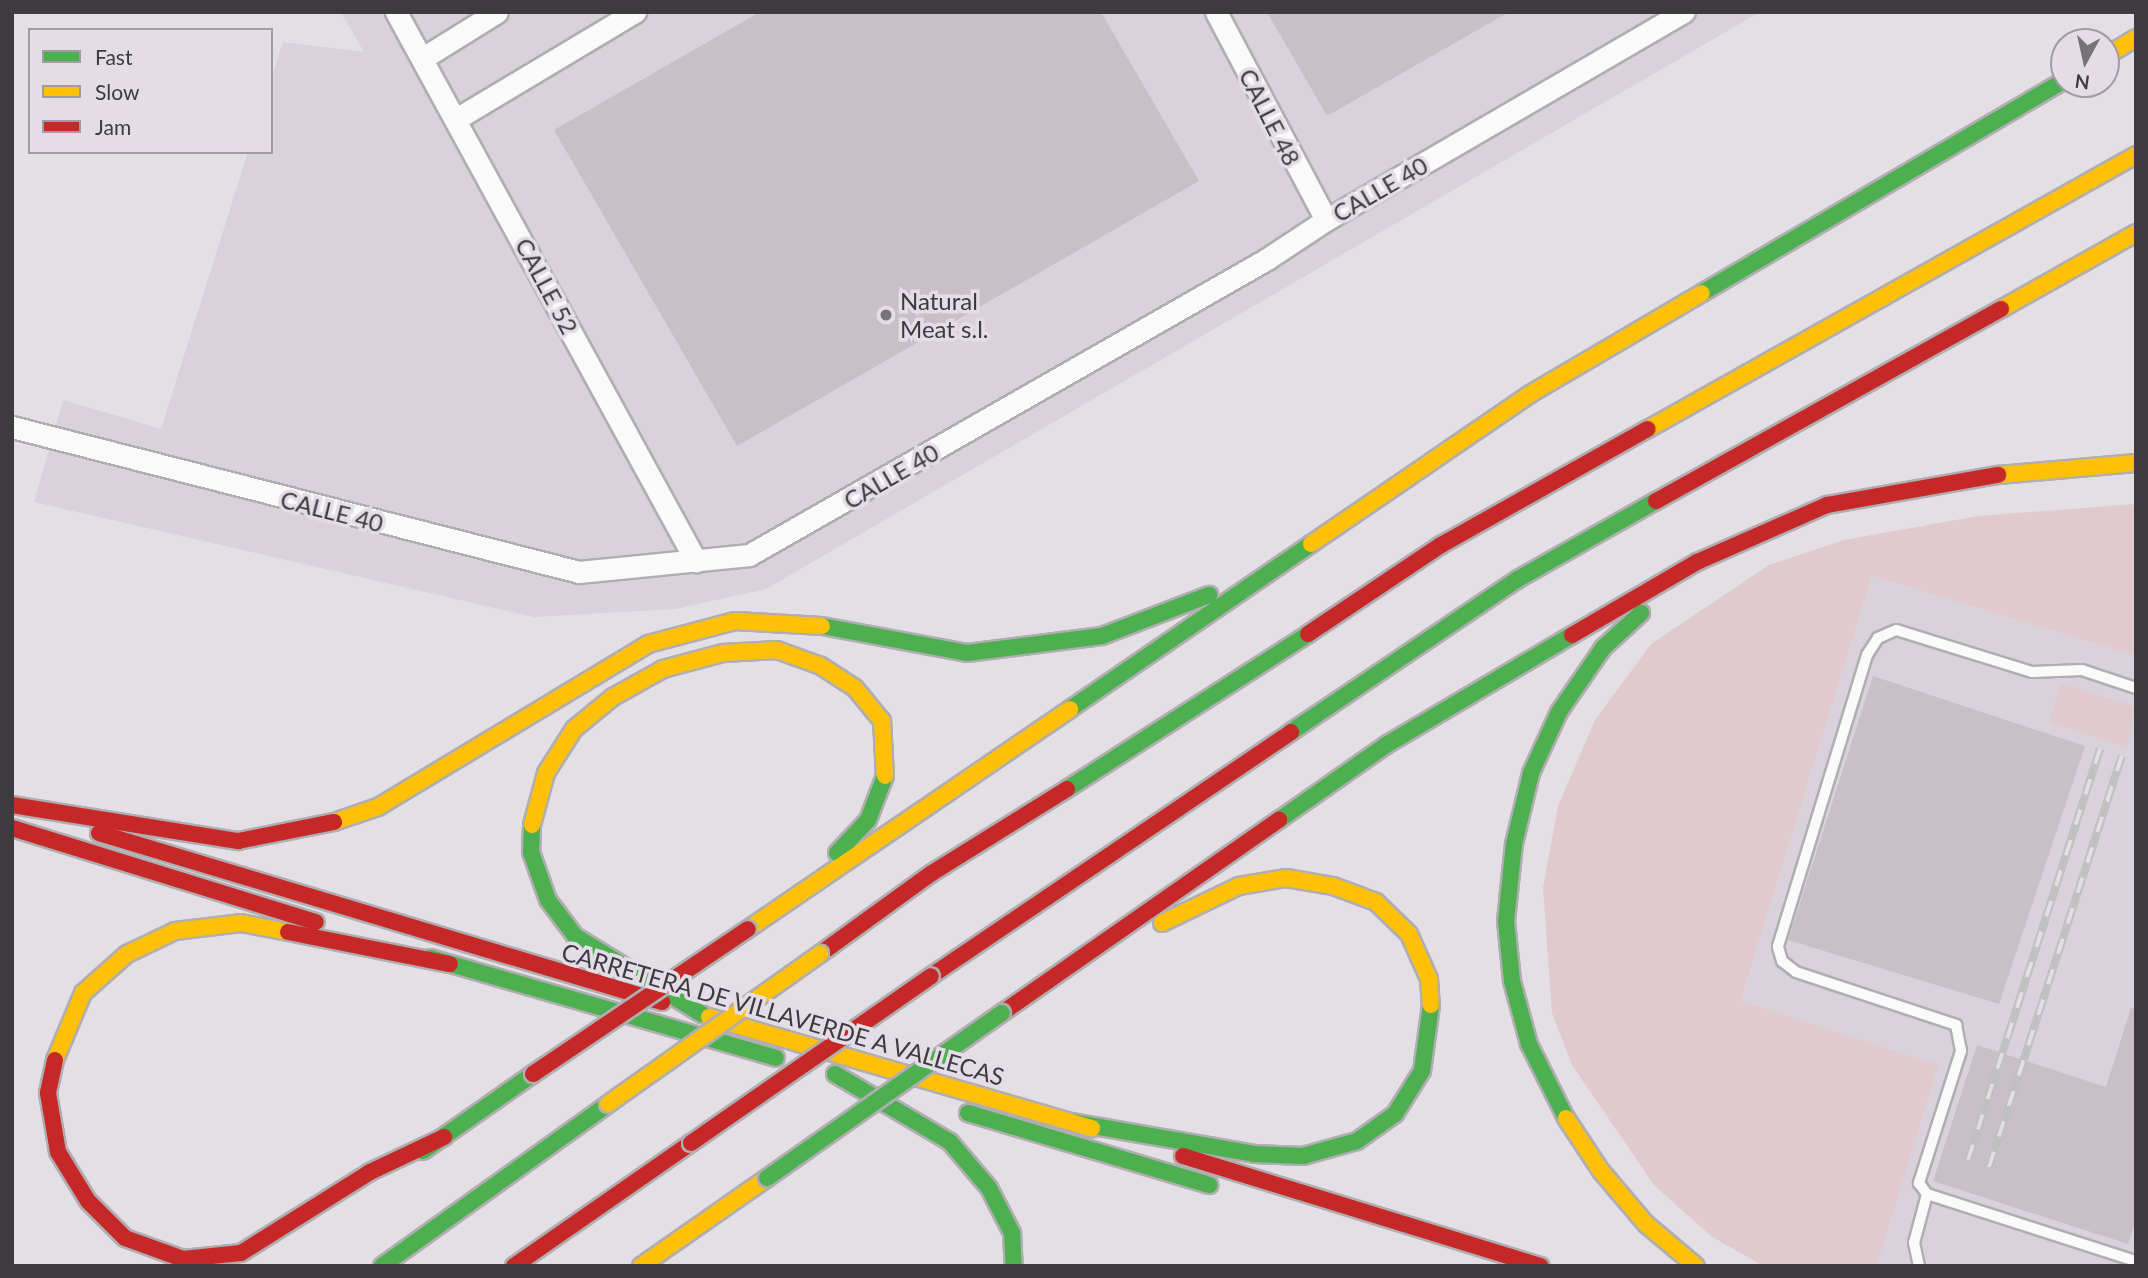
<!DOCTYPE html>
<style>
body{margin:0}
#map{position:relative;width:2148px;height:1278px;overflow:hidden;background:#e3dfe5;font-family:Lato,sans-serif}
div>[style]{position:absolute}
.built>*{inset:0;background:#d9d1dc}
.green>*{inset:0;background:#e0cacd}
.building>*{inset:0;background:#c9c0c7}
.roads{filter:drop-shadow(2px 0 #b0aeb1) drop-shadow(-2px 0 #b0aeb1) drop-shadow(0 2px #b0aeb1) drop-shadow(0 -2px #b0aeb1)}
.lane>*{height:10px;margin:-5px;padding:0 5px;transform-origin:5px;border-radius:5px;background:#fbfafb}
.street>*{height:21px;margin:-10.5px;padding:0 10.5px;transform-origin:10.5px;border-radius:10.5px;background:#fbfafb}
.fast>*{height:16px;margin:-8px;padding:0 8px;transform-origin:8px;border-radius:8px;background:#4caf50}
.slow>*{height:16px;margin:-8px;padding:0 8px;transform-origin:8px;border-radius:8px;background:#ffc107}
.jam>*{height:16px;margin:-8px;padding:0 8px;transform-origin:8px;border-radius:8px;background:#c62828}
.rail>*{height:8px;margin-top:-4px;transform-origin:0;background:repeating-linear-gradient(90deg,#e4dde7 0 16px,#c0c0c0 0 32px);box-sizing:border-box;border-block:2px solid #c0c0c0}
.bridges{filter:drop-shadow(2px 0 #b0aeb1) drop-shadow(-2px 0 #b0aeb1) drop-shadow(0 2px #b0aeb1) drop-shadow(0 -2px #b0aeb1)}
.fast-bridge>*{height:16px;margin:-8px;padding:0 8px;transform-origin:8px;border-radius:8px;background:#4caf50}
.slow-bridge>*{height:16px;margin:-8px;padding:0 8px;transform-origin:8px;border-radius:8px;background:#ffc107}
.jam-bridge>*{height:16px;margin:-8px;padding:0 8px;transform-origin:8px;border-radius:8px;background:#c62828}
.dots>*{width:19px;height:19px;translate:-50% -50%;box-sizing:border-box;border:4px solid #e4dde7;border-radius:50%}
span{translate:-50% -50%;white-space:nowrap;text-align:center;line-height:1.15;-webkit-text-stroke:7px #e4dde7;paint-order:stroke}
.street-label{font-size:24px;color:#3d3b3e}
.poi-label{font-size:24px;color:#3d3b3e}
.left{translate:0 -50%;text-align:left}
.frame{position:absolute;inset:0;border:14px solid #3d3b3e;pointer-events:none}
.legend{position:absolute;left:28px;top:28px;width:245px;height:126px;box-sizing:border-box;background:#e4dde7;border:2px solid #a19ca3;margin:0;padding:9px 12px;list-style:none;font-size:21px;color:#3d3b3e}
.legend li{display:flex;align-items:center;gap:14px;height:35px}
.legend b{width:35px;border:2px solid #a19ca3}
.north{position:absolute;left:2050px;top:28px;width:70px;height:70px;box-sizing:border-box;background:#e4dde7;border:2px solid #a19ca3;border-radius:50%;rotate:188deg;font-size:19px;font-weight:700;line-height:28px;text-align:center;color:#3d3b3e}
.north::after{content:'';display:block;margin:auto;width:24px;height:32px;background:#777478;clip-path:polygon(50% 0,100% 100%,50% 72%,0 100%)}
</style>
<div id="map">
<div class="built">
<div style="clip-path:polygon(341px 12px,1760px 12px,766px 589px,675px 609px,534px 617px,34px 502px,63px 400px,161px 429px,248px 152px,271px 152px,271px 80px,283px 42px,364px 52px)"></div>
<div style="clip-path:polygon(1872px 576px,2136px 656px,2136px 1266px,1877px 1266px,1937px 1065px,1741px 1002px)"></div>
</div>
<div class="green">
<div style="clip-path:polygon(2136px 504px,2136px 656px,1872px 576px,1741px 1001px,1938px 1065px,1877px 1266px,1763px 1266px,1711px 1236px,1654px 1185px,1572px 1065px,1552px 1013px,1543px 888px,1558px 806px,1595px 720px,1651px 644px,1769px 565px,1844px 540px,1978px 516px)"></div>
<div style="clip-path:polygon(2061px 683px,2136px 707px,2126px 747px,2049px 722px)"></div>
</div>
<div class="building">
<div style="clip-path:polygon(760px 12px,1101px 12px,1199px 181px,737px 446px,554px 130px)"></div>
<div style="clip-path:polygon(1267px 12px,1509px 12px,1327px 116px)"></div>
<div style="clip-path:polygon(1873px 676px,2085px 746px,1999px 1004px,1788px 940px)"></div>
<div style="clip-path:polygon(2131px 1008px,2136px 1009px,2136px 1220px,2128px 1244px,1933px 1181px,1977px 1045px,2106px 1087px)"></div>
</div>
<div class="roads">
<div class="lane">
<div style="left:2136px;top:688px;width:57px;rotate:-161.6deg"></div>
<div style="left:2082px;top:670px;width:50px;rotate:177.7deg"></div>
<div style="left:2032px;top:672px;width:142px;rotate:-162.8deg"></div>
<div style="left:1896px;top:630px;width:20px;rotate:156deg"></div>
<div style="left:1878px;top:638px;width:20px;rotate:123deg"></div>
<div style="left:1867px;top:655px;width:305px;rotate:107deg"></div>
<div style="left:1778px;top:947px;width:15px;rotate:74deg"></div>
<div style="left:1782px;top:961px;width:18px;rotate:38deg"></div>
<div style="left:1796px;top:972px;width:169px;rotate:18.3deg"></div>
<div style="left:1956px;top:1025px;width:26px;rotate:79deg"></div>
<div style="left:1961px;top:1051px;width:139px;rotate:107.7deg"></div>
<div style="left:1919px;top:1183px;width:14px;rotate:54deg"></div>
<div style="left:1927px;top:1194px;width:219px;rotate:17.8deg"></div>
<div style="left:1919px;top:1266px;width:24px;rotate:-102deg"></div>
<div style="left:1914px;top:1243px;width:51px;rotate:-75.1deg"></div>
</div>
<div class="street">
<div style="left:396px;top:12px;width:626px;rotate:61.35deg"></div>
<div style="left:1216px;top:12px;width:235px;rotate:62.1deg"></div>
<div style="left:423px;top:58px;width:87px;rotate:-31.9deg"></div>
<div style="left:456px;top:119px;width:209px;rotate:-30.9deg"></div>
<div style="left:12px;top:427px;width:585px;rotate:14.34deg"></div>
<div style="left:579px;top:572px;width:171px;rotate:-5.7deg"></div>
<div style="left:749px;top:555px;width:597px;rotate:-29.74deg"></div>
<div style="left:1267px;top:259px;width:71px;rotate:-33.5deg"></div>
<div style="left:1326px;top:220px;width:414px;rotate:-30.2deg"></div>
</div>
<div class="fast">
<div style="left:1702px;top:293px;width:420px;rotate:-30.4deg"></div>
<div style="left:822px;top:626px;width:147px;rotate:10.5deg"></div>
<div style="left:967px;top:653px;width:136px;rotate:-7.2deg"></div>
<div style="left:1102px;top:636px;width:115px;rotate:-21deg"></div>
<div style="left:1070px;top:709px;width:292px;rotate:-34.4deg"></div>
<div style="left:1291px;top:732px;width:274px;rotate:-34deg"></div>
<div style="left:1518px;top:579px;width:159px;rotate:-29.5deg"></div>
<div style="left:1067px;top:789px;width:287px;rotate:-32.7deg"></div>
<div style="left:1279px;top:820px;width:131px;rotate:-35deg"></div>
<div style="left:1386px;top:745px;width:216px;rotate:-30.6deg"></div>
<div style="left:532px;top:825px;width:27px;rotate:92deg"></div>
<div style="left:531px;top:852px;width:51px;rotate:70.5deg"></div>
<div style="left:548px;top:900px;width:45px;rotate:53.1deg"></div>
<div style="left:575px;top:936px;width:149px;rotate:31.6deg"></div>
<div style="left:837px;top:853px;width:45px;rotate:-46.8deg"></div>
<div style="left:868px;top:820px;width:47px;rotate:-68.9deg"></div>
<div style="left:430px;top:958px;width:360px;rotate:16.1deg"></div>
<div style="left:835px;top:1074px;width:134px;rotate:30.6deg"></div>
<div style="left:950px;top:1142px;width:60px;rotate:49.7deg"></div>
<div style="left:989px;top:1188px;width:51px;rotate:62.9deg"></div>
<div style="left:1012px;top:1233px;width:33px;rotate:87deg"></div>
<div style="left:968px;top:1113px;width:252px;rotate:16.6deg"></div>
<div style="left:1566px;top:1118px;width:83px;rotate:-116.6deg"></div>
<div style="left:1529px;top:1044px;width:65px;rotate:-105.1deg"></div>
<div style="left:1512px;top:981px;width:60px;rotate:-95.7deg"></div>
<div style="left:1506px;top:921px;width:77px;rotate:-84.1deg"></div>
<div style="left:1514px;top:844px;width:73px;rotate:-76.5deg"></div>
<div style="left:1531px;top:773px;width:67px;rotate:-65.3deg"></div>
<div style="left:1559px;top:712px;width:78px;rotate:-55.5deg"></div>
<div style="left:1603px;top:648px;width:52px;rotate:-42.6deg"></div>
<div style="left:1071px;top:1122px;width:186px;rotate:9.9deg"></div>
<div style="left:1254px;top:1154px;width:49px;rotate:2.3deg"></div>
<div style="left:1303px;top:1156px;width:56px;rotate:-15.5deg"></div>
<div style="left:1357px;top:1141px;width:47px;rotate:-35.4deg"></div>
<div style="left:1395px;top:1114px;width:51px;rotate:-57.9deg"></div>
<div style="left:1422px;top:1071px;width:67px;rotate:-82.2deg"></div>
<div style="left:423px;top:1151px;width:134px;rotate:-35deg"></div>
<div style="left:382px;top:1266px;width:278px;rotate:-35.6deg"></div>
</div>
<div class="slow">
<div style="left:2106px;top:56px;width:35px;rotate:-31deg"></div>
<div style="left:2001px;top:309px;width:155px;rotate:-29.4deg"></div>
<div style="left:1648px;top:429px;width:560px;rotate:-29.31deg"></div>
<div style="left:1998px;top:475px;width:139px;rotate:-5deg"></div>
<div style="left:1311px;top:544px;width:265px;rotate:-34.4deg"></div>
<div style="left:1530px;top:394px;width:199px;rotate:-30.4deg"></div>
<div style="left:334px;top:822px;width:46px;rotate:-18.8deg"></div>
<div style="left:378px;top:807px;width:315px;rotate:-31.1deg"></div>
<div style="left:648px;top:644px;width:90px;rotate:-14.8deg"></div>
<div style="left:735px;top:621px;width:87px;rotate:3.3deg"></div>
<div style="left:532px;top:825px;width:54px;rotate:-74.9deg"></div>
<div style="left:546px;top:773px;width:52px;rotate:-57.5deg"></div>
<div style="left:574px;top:729px;width:50px;rotate:-39.4deg"></div>
<div style="left:613px;top:697px;width:57px;rotate:-29.2deg"></div>
<div style="left:663px;top:669px;width:62px;rotate:-14.9deg"></div>
<div style="left:723px;top:653px;width:54px;rotate:-3.2deg"></div>
<div style="left:777px;top:650px;width:47px;rotate:20deg"></div>
<div style="left:821px;top:666px;width:40px;rotate:32.9deg"></div>
<div style="left:855px;top:688px;width:43px;rotate:50.7deg"></div>
<div style="left:882px;top:721px;width:55px;rotate:86.9deg"></div>
<div style="left:1162px;top:923px;width:85px;rotate:-25.7deg"></div>
<div style="left:1239px;top:886px;width:48px;rotate:-9.7deg"></div>
<div style="left:1286px;top:878px;width:48px;rotate:9.7deg"></div>
<div style="left:1333px;top:886px;width:46px;rotate:20.4deg"></div>
<div style="left:1376px;top:902px;width:46px;rotate:44.1deg"></div>
<div style="left:1409px;top:934px;width:49px;rotate:66deg"></div>
<div style="left:1429px;top:979px;width:26px;rotate:86deg"></div>
<div style="left:748px;top:929px;width:390px;rotate:-34.3deg"></div>
<div style="left:709px;top:1017px;width:399px;rotate:16.2deg"></div>
<div style="left:55px;top:1060px;width:73px;rotate:-67.3deg"></div>
<div style="left:83px;top:993px;width:59px;rotate:-41.6deg"></div>
<div style="left:127px;top:954px;width:53px;rotate:-25.6deg"></div>
<div style="left:175px;top:931px;width:66px;rotate:-6.9deg"></div>
<div style="left:241px;top:923px;width:48px;rotate:10.8deg"></div>
<div style="left:1566px;top:1118px;width:64px;rotate:56.6deg"></div>
<div style="left:1601px;top:1171px;width:70px;rotate:49.7deg"></div>
<div style="left:1646px;top:1224px;width:65px;rotate:40deg"></div>
<div style="left:641px;top:1266px;width:154px;rotate:-34.9deg"></div>
</div>
<div class="jam">
<div style="left:1656px;top:501px;width:395px;rotate:-29.1deg"></div>
<div style="left:1308px;top:634px;width:160px;rotate:-33.8deg"></div>
<div style="left:1441px;top:545px;width:237px;rotate:-29.3deg"></div>
<div style="left:1572px;top:635px;width:145px;rotate:-30.3deg"></div>
<div style="left:1697px;top:562px;width:142px;rotate:-23.7deg"></div>
<div style="left:1827px;top:505px;width:174px;rotate:-10deg"></div>
<div style="left:12px;top:805px;width:229px;rotate:9.1deg"></div>
<div style="left:238px;top:841px;width:98px;rotate:-11.2deg"></div>
<div style="left:12px;top:828px;width:318px;rotate:17.2deg"></div>
<div style="left:99px;top:833px;width:588px;rotate:16.71deg"></div>
<div style="left:288px;top:932px;width:165px;rotate:11.2deg"></div>
<div style="left:820px;top:954px;width:138px;rotate:-35.9deg"></div>
<div style="left:932px;top:873px;width:159px;rotate:-31.9deg"></div>
<div style="left:931px;top:976px;width:435px;rotate:-34.1deg"></div>
<div style="left:1002px;top:1013px;width:338px;rotate:-34.9deg"></div>
<div style="left:55px;top:1060px;width:34px;rotate:102deg"></div>
<div style="left:48px;top:1093px;width:60px;rotate:80.4deg"></div>
<div style="left:58px;top:1152px;width:57px;rotate:58.5deg"></div>
<div style="left:88px;top:1201px;width:52px;rotate:45deg"></div>
<div style="left:125px;top:1238px;width:62px;rotate:19.9deg"></div>
<div style="left:183px;top:1259px;width:58px;rotate:-5.9deg"></div>
<div style="left:241px;top:1253px;width:152px;rotate:-32.1deg"></div>
<div style="left:370px;top:1172px;width:82px;rotate:-25.3deg"></div>
<div style="left:1183px;top:1156px;width:374px;rotate:17.1deg"></div>
<div style="left:514px;top:1266px;width:216px;rotate:-34.8deg"></div>
</div>
</div>
<div class="rail">
<div style="left:1968px;top:1160px;width:432px;rotate:-72.2deg"></div>
<div style="left:1989px;top:1167px;width:432px;rotate:-72.1deg"></div>
</div>
<div class="bridges">
<div class="fast-bridge">
<div style="left:767px;top:1178px;width:287px;rotate:-35.1deg"></div>
</div>
<div class="slow-bridge">
<div style="left:608px;top:1104px;width:260px;rotate:-35.3deg"></div>
</div>
<div class="jam-bridge">
<div style="left:533px;top:1074px;width:259px;rotate:-34deg"></div>
<div style="left:691px;top:1143px;width:292px;rotate:-34.8deg"></div>
</div>
</div>
<div class="dots">
<div style="left:886px;top:315px;background:#777478"></div>
</div>
<div class="street-label">
<span style="left:1270px;top:117px;rotate:63deg">CALLE 48</span>
<span style="left:1380px;top:189px;rotate:-30deg">CALLE 40</span>
<span style="left:547px;top:286px;rotate:62deg">CALLE 52</span>
<span style="left:891px;top:476px;rotate:-30deg">CALLE 40</span>
<span style="left:332px;top:511px;rotate:14deg">CALLE 40</span>
<span style="left:783px;top:1014px;rotate:16deg">CARRETERA DE VILLAVERDE A VALLECAS</span>
</div>
<div class="poi-label">
<span class="left" style="left:900px;top:315px">Natural<br>Meat s.l.</span>
</div>
<div class="frame"></div>
<ul class="legend">
<li><b style="height:9px;background:#4caf50"></b>Fast</li>
<li><b style="height:9px;background:#ffc107"></b>Slow</li>
<li><b style="height:9px;background:#c62828"></b>Jam</li>
</ul>
<div class="north">N</div>
</div>
